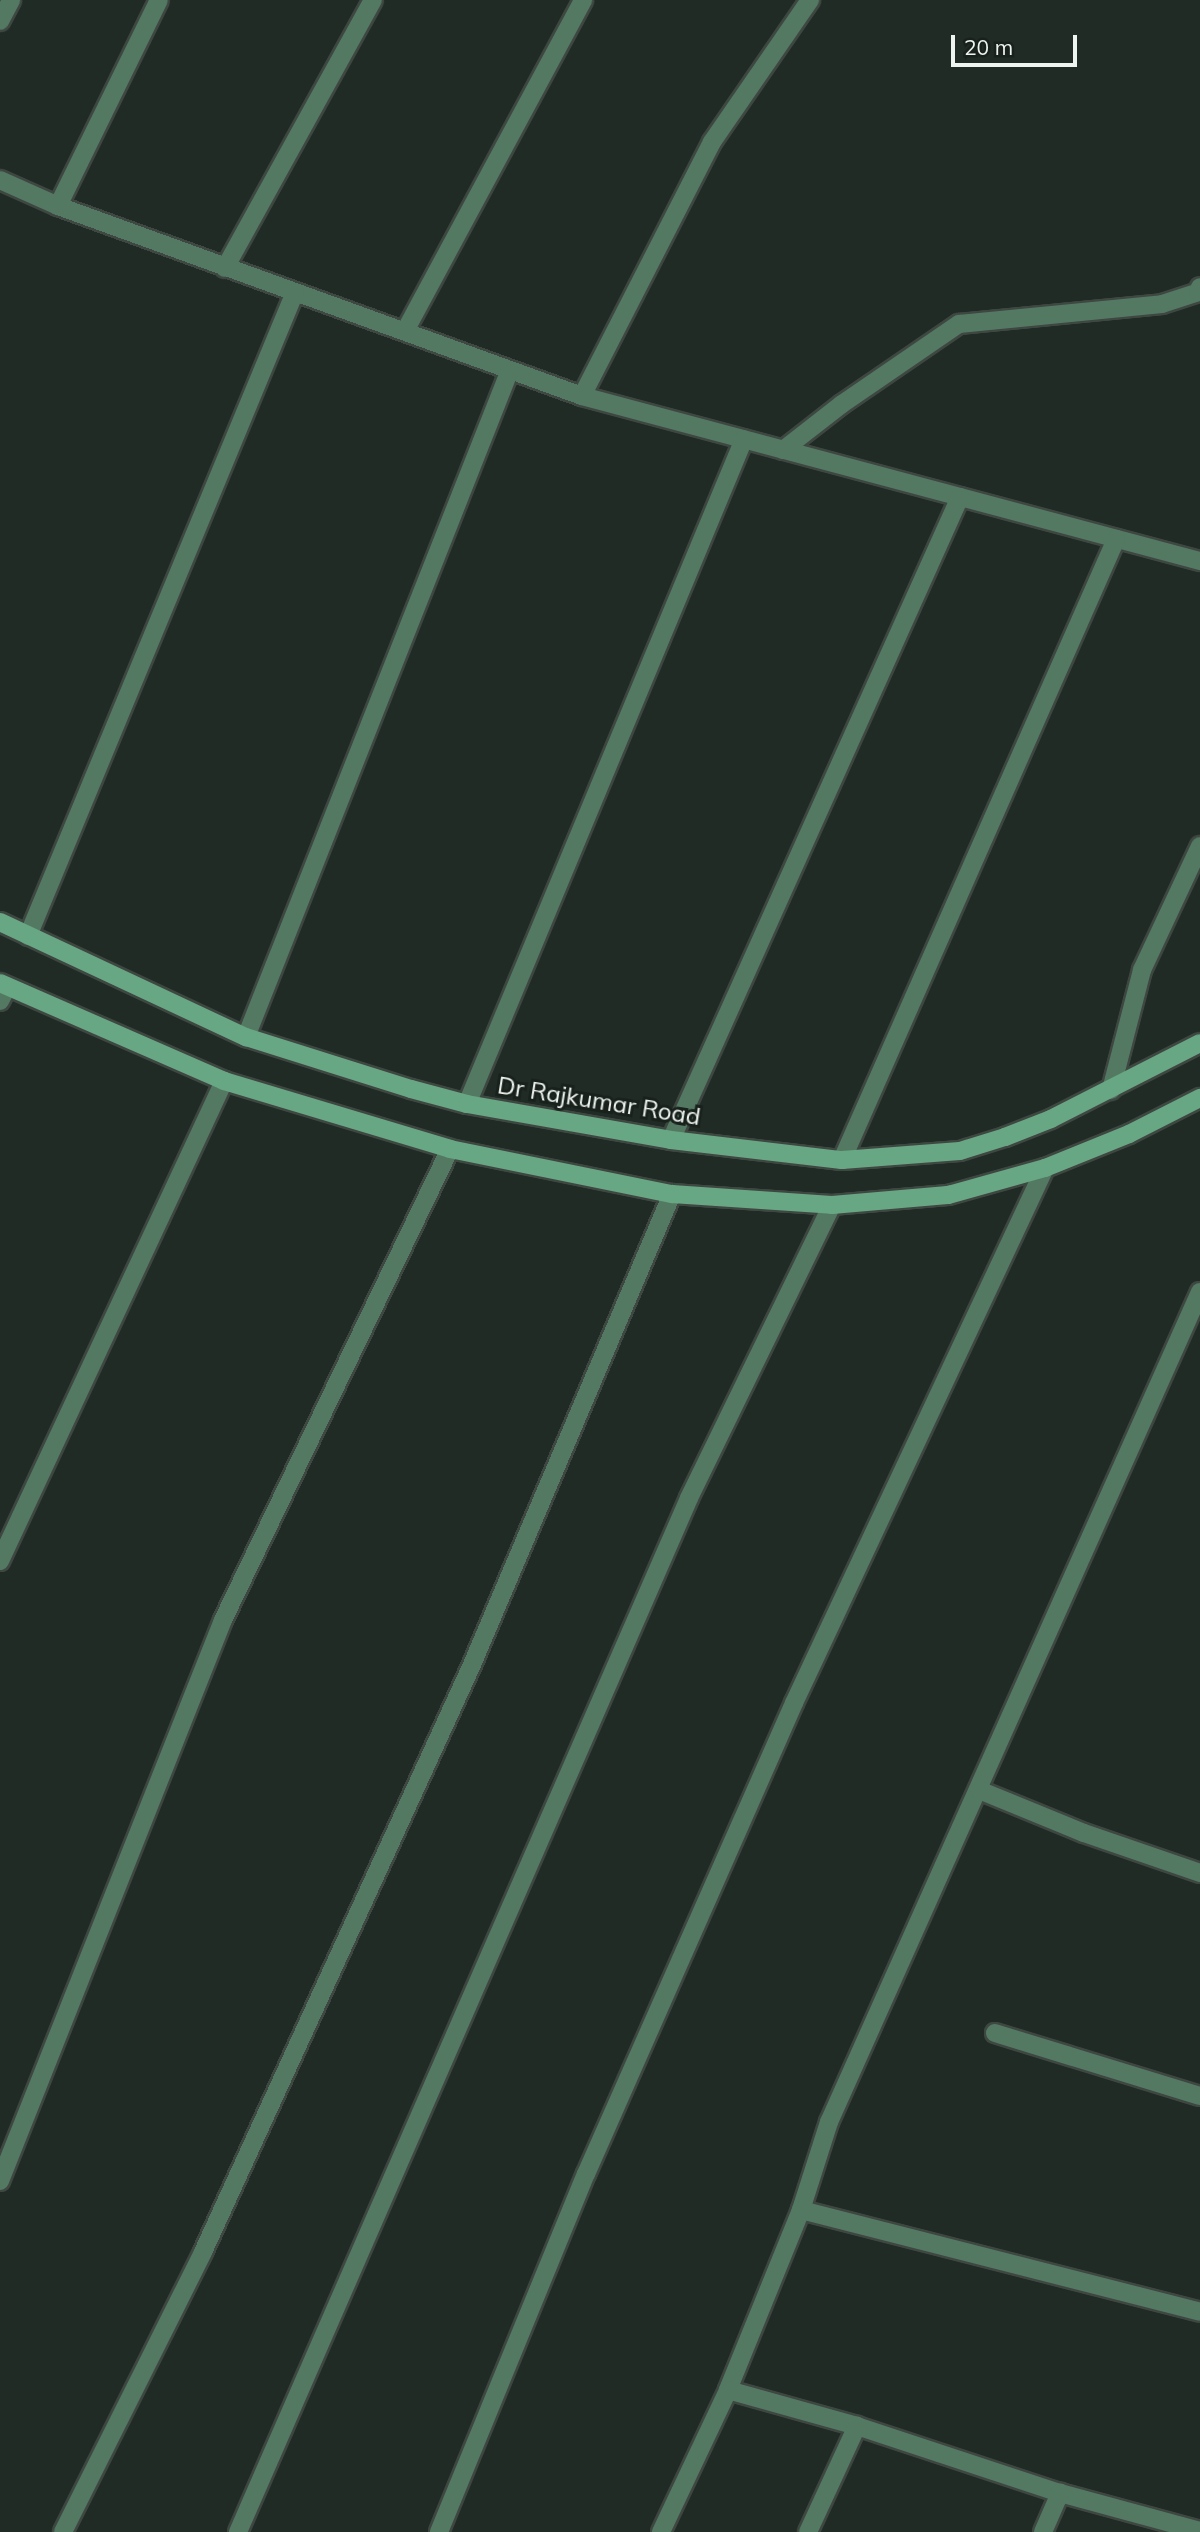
<!DOCTYPE html>
<style>
body{margin:0}
#map{position:relative;width:1200px;height:2532px;overflow:hidden;background:#212b25;font-family:Mulish,sans-serif}
div>[style]{position:absolute}
.roads{filter:drop-shadow(2px 0 #3e4741) drop-shadow(-2px 0 #3e4741) drop-shadow(0 2px #3e4741) drop-shadow(0 -2px #3e4741)}
.minor>*{height:18px;margin:-9px;padding:0 9px;transform-origin:9px;border-radius:9px;background:#537963}
.secondary>*{height:18px;margin:-9px;padding:0 9px;transform-origin:9px;border-radius:9px;background:#68a783}
span{translate:-50% -50%;white-space:nowrap;text-align:center;line-height:1.15;-webkit-text-stroke:6px #18211b;paint-order:stroke}
.street-label{font-size:24px;color:#eef4f0}
.scale{position:absolute;left:951px;top:35px;width:126px;height:32px;box-sizing:border-box;border:4px solid #eef4f0;border-top:0;padding-left:9px;font-size:21px;line-height:24px;white-space:nowrap;color:#eef4f0;-webkit-text-stroke:5px #18211b;paint-order:stroke}
</style>
<div id="map">
<div class="roads">
<div class="minor">
<div style="left:0;top:21px;width:24px;rotate:-62deg"></div>
<div style="left:0;top:180px;width:64px;rotate:24.1deg"></div>
<div style="left:58px;top:206px;width:557px;rotate:19.93deg"></div>
<div style="left:582px;top:396px;width:640px;rotate:14.95deg"></div>
<div style="left:58px;top:206px;width:229px;rotate:-63.9deg"></div>
<div style="left:225px;top:268px;width:306px;rotate:-61.1deg"></div>
<div style="left:405px;top:331px;width:376px;rotate:-61.7deg"></div>
<div style="left:582px;top:396px;width:285px;rotate:-62.9deg"></div>
<div style="left:712px;top:142px;width:173px;rotate:-55.4deg"></div>
<div style="left:783px;top:450px;width:75px;rotate:-37.9deg"></div>
<div style="left:842px;top:404px;width:142px;rotate:-34.4deg"></div>
<div style="left:959px;top:324px;width:204px;rotate:-5.6deg"></div>
<div style="left:1162px;top:304px;width:38px;rotate:-18deg"></div>
<div style="left:1198px;top:292px;width:5px;rotate:-68deg"></div>
<div style="left:28px;top:936px;width:697px;rotate:-67.48deg"></div>
<div style="left:0;top:1001px;width:16px;rotate:-63deg"></div>
<div style="left:246px;top:1037px;width:717px;rotate:-68.41deg"></div>
<div style="left:1111px;top:1090px;width:124px;rotate:-75.5deg"></div>
<div style="left:1142px;top:970px;width:137px;rotate:-64.9deg"></div>
<div style="left:467px;top:1104px;width:720px;rotate:-67.39deg"></div>
<div style="left:671px;top:1140px;width:705px;rotate:-65.8deg"></div>
<div style="left:842px;top:1160px;width:679px;rotate:-66.19deg"></div>
<div style="left:1200px;top:1292px;width:909px;rotate:114.08deg"></div>
<div style="left:829px;top:2122px;width:92px;rotate:107.7deg"></div>
<div style="left:801px;top:2210px;width:194px;rotate:112.1deg"></div>
<div style="left:728px;top:2390px;width:134px;rotate:15.6deg"></div>
<div style="left:857px;top:2426px;width:214px;rotate:18.3deg"></div>
<div style="left:1060px;top:2493px;width:145px;rotate:15.2deg"></div>
<div style="left:0;top:1561px;width:530px;rotate:-64.98deg"></div>
<div style="left:979px;top:1790px;width:113px;rotate:22.3deg"></div>
<div style="left:1084px;top:1833px;width:123px;rotate:19deg"></div>
<div style="left:995px;top:2033px;width:214px;rotate:17.1deg"></div>
<div style="left:0;top:2181px;width:604px;rotate:-68.32deg"></div>
<div style="left:223px;top:1620px;width:523px;rotate:-64.27deg"></div>
<div style="left:801px;top:2210px;width:412px;rotate:14.3deg"></div>
<div style="left:63px;top:2532px;width:313px;rotate:-63.4deg"></div>
<div style="left:203px;top:2252px;width:643px;rotate:-65.39deg"></div>
<div style="left:471px;top:1667px;width:514px;rotate:-66.98deg"></div>
<div style="left:238px;top:2532px;width:1128px;rotate:-66.43deg"></div>
<div style="left:689px;top:1498px;width:326px;rotate:-64deg"></div>
<div style="left:439px;top:2532px;width:387px;rotate:-67.7deg"></div>
<div style="left:586px;top:2174px;width:515px;rotate:-66.17deg"></div>
<div style="left:794px;top:1703px;width:591px;rotate:-64.87deg"></div>
<div style="left:661px;top:2532px;width:157px;rotate:-64.7deg"></div>
<div style="left:808px;top:2532px;width:117px;rotate:-65.2deg"></div>
<div style="left:1043px;top:2532px;width:43px;rotate:-66.4deg"></div>
</div>
<div class="secondary">
<div style="left:0;top:922px;width:272px;rotate:25.1deg"></div>
<div style="left:246px;top:1037px;width:173px;rotate:17.5deg"></div>
<div style="left:411px;top:1089px;width:58px;rotate:15deg"></div>
<div style="left:467px;top:1104px;width:207px;rotate:10deg"></div>
<div style="left:671px;top:1140px;width:172px;rotate:6.7deg"></div>
<div style="left:842px;top:1160px;width:118px;rotate:-4.4deg"></div>
<div style="left:960px;top:1151px;width:47px;rotate:-17.3deg"></div>
<div style="left:1005px;top:1137px;width:49px;rotate:-21.4deg"></div>
<div style="left:1051px;top:1119px;width:167px;rotate:-27deg"></div>
<div style="left:0;top:983px;width:244px;rotate:23.6deg"></div>
<div style="left:224px;top:1081px;width:236px;rotate:16.7deg"></div>
<div style="left:450px;top:1149px;width:227px;rotate:11.5deg"></div>
<div style="left:672px;top:1194px;width:160px;rotate:3.9deg"></div>
<div style="left:832px;top:1205px;width:116px;rotate:-4.9deg"></div>
<div style="left:948px;top:1195px;width:101px;rotate:-15.6deg"></div>
<div style="left:1045px;top:1168px;width:91px;rotate:-22deg"></div>
<div style="left:1129px;top:1134px;width:80px;rotate:-26.9deg"></div>
</div>
</div>
<div class="street-label">
<span style="left:599px;top:1101px;rotate:9deg">Dr Rajkumar Road</span>
</div>
<div class="scale">20 m</div>
</div>
